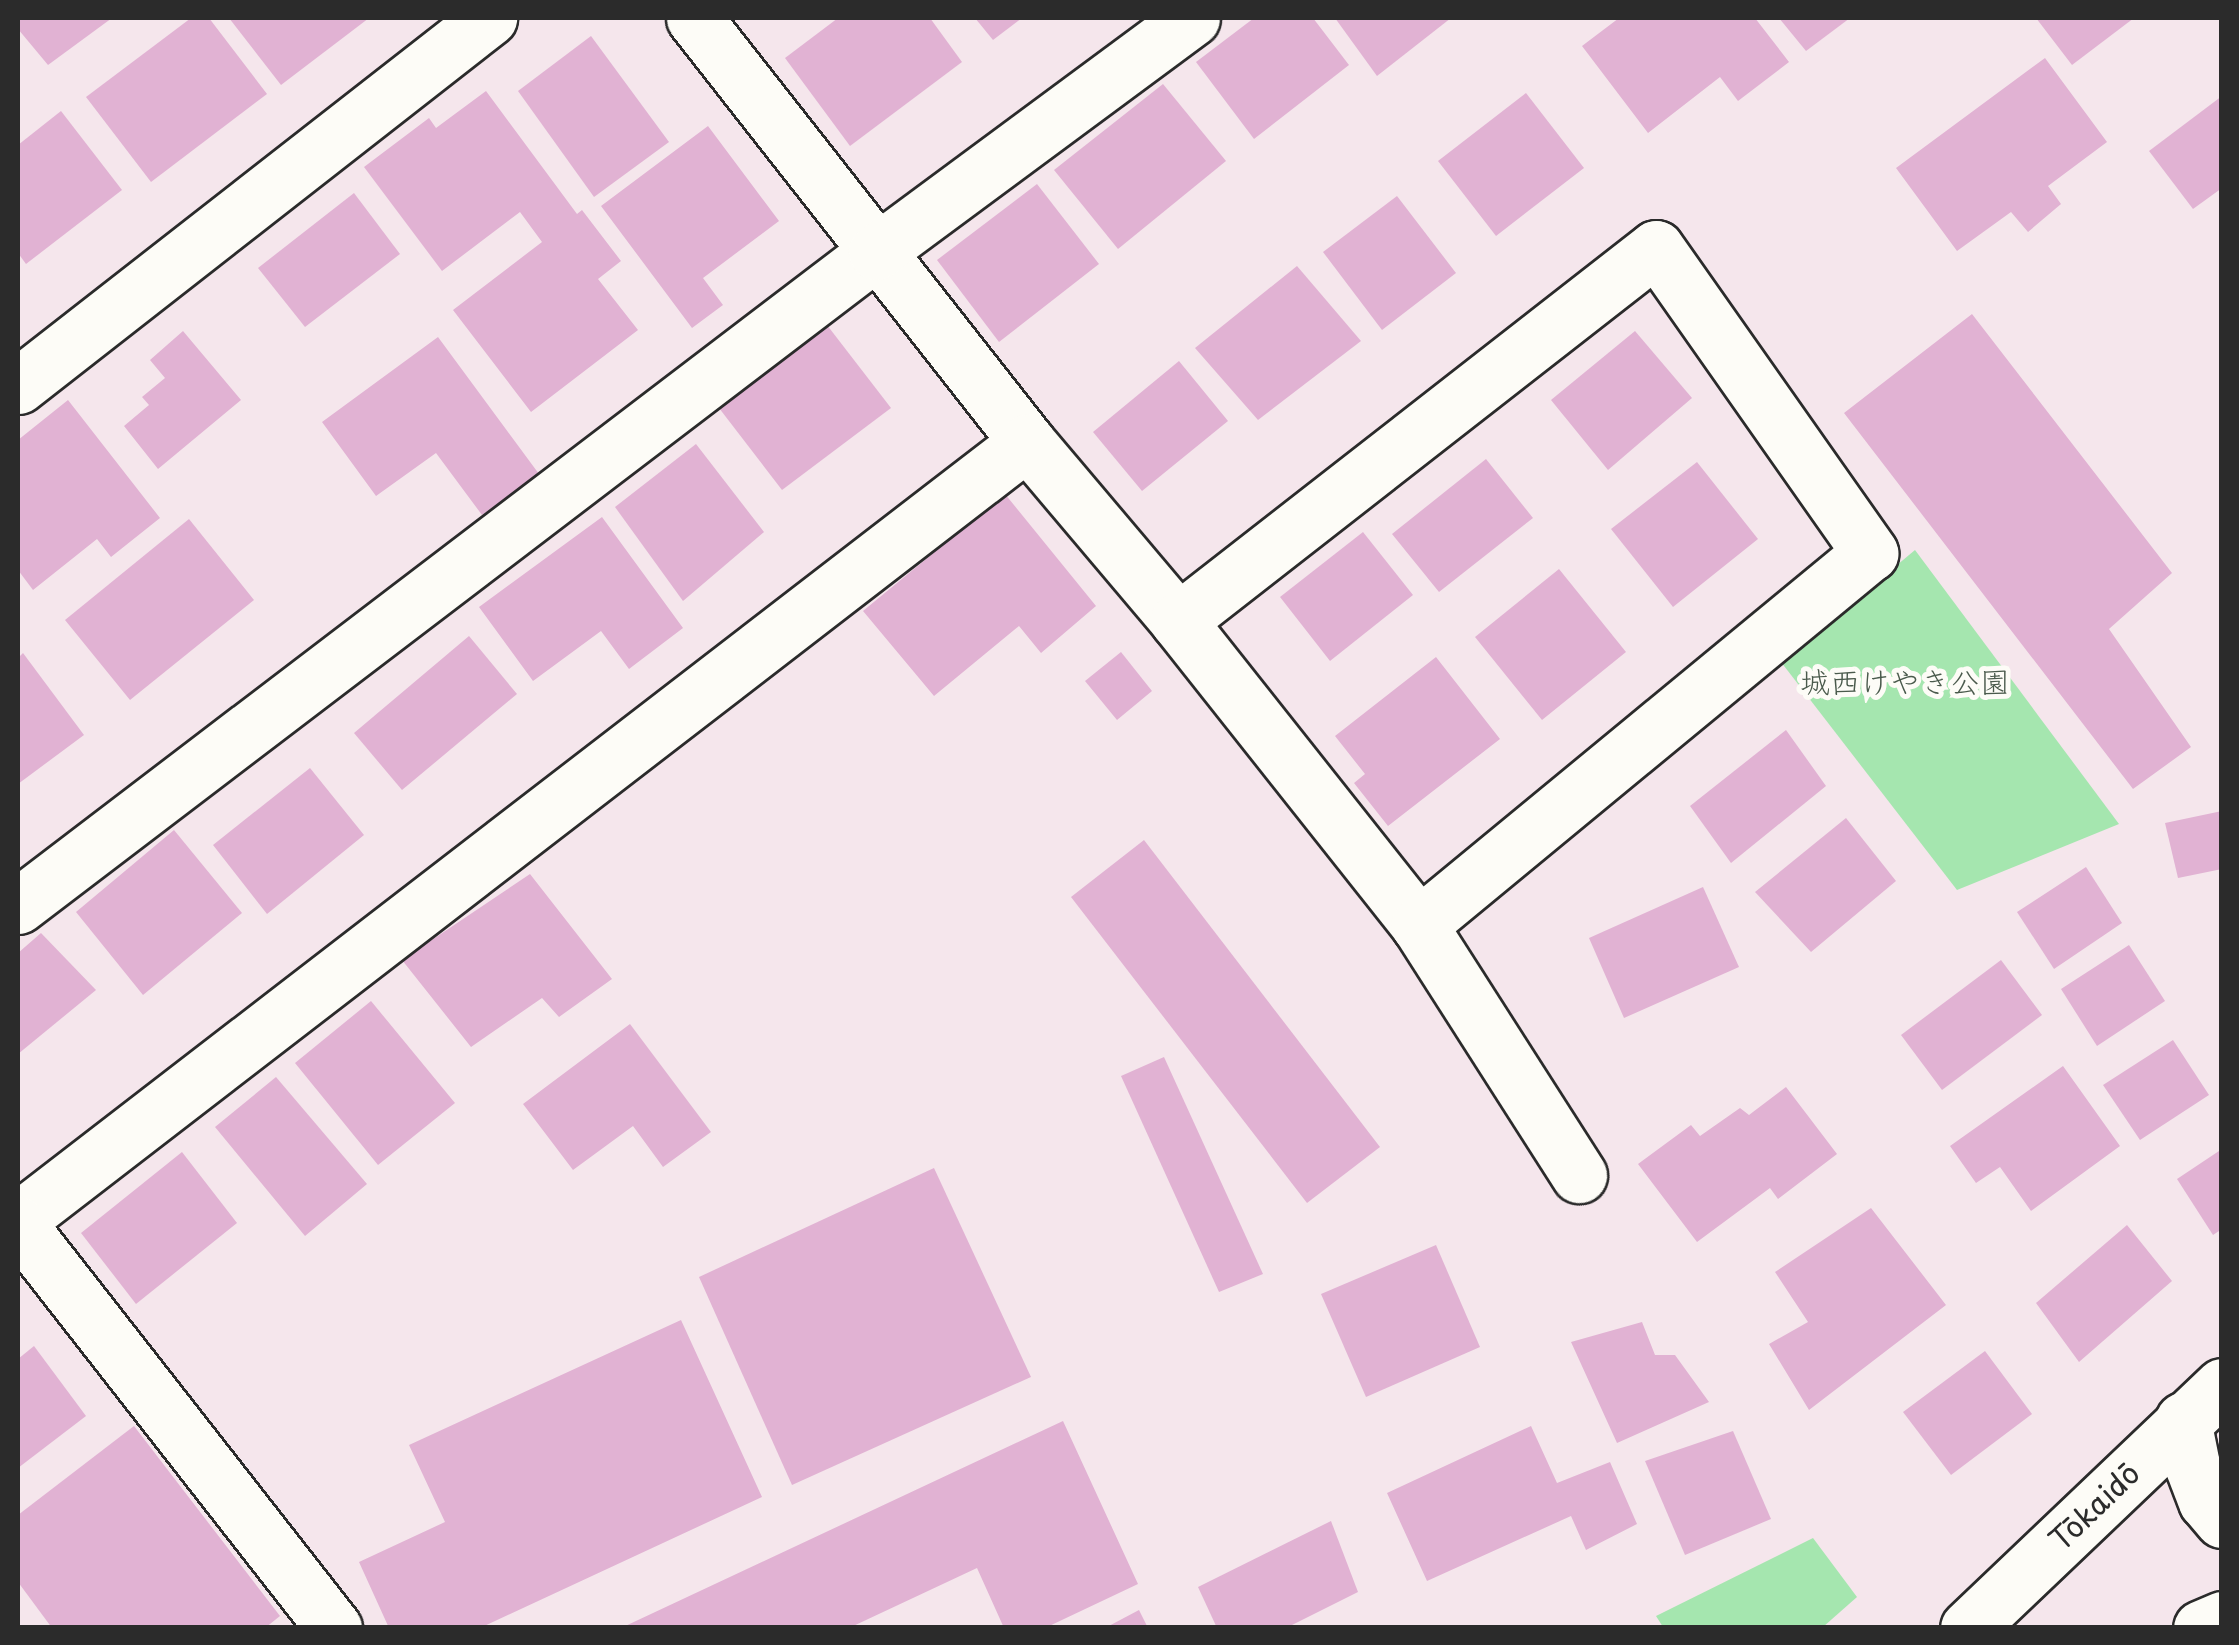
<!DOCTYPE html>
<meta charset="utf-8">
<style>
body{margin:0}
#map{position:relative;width:2239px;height:1645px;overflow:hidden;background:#f5e6ec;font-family:"Playpen Sans","Klee One",sans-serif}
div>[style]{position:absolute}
.green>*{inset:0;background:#a5e6af}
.building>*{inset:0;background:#e1b2d3}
.roads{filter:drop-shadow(2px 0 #2b2b2b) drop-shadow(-2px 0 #2b2b2b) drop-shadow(0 2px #2b2b2b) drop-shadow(0 -2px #2b2b2b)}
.minor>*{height:55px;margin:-27.5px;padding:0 27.5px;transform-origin:27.5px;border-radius:27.5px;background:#fdfcf7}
.major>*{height:55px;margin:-27.5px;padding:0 27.5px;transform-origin:27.5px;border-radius:27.5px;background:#fdfcf7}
span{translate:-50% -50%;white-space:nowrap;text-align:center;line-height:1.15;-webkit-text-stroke:10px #fdfcf7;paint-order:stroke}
.park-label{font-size:30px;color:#4a5a4c}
.street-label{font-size:30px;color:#2b2b2b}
.frame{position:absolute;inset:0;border:20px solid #2b2b2b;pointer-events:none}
</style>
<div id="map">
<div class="green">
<div style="clip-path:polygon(1915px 550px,2119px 824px,1957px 890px,1781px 662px)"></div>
<div style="clip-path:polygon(1813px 1538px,1857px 1597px,1823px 1627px,1663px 1627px,1656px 1616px)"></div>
</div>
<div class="building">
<div style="clip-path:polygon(18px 18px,112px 18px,48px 65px,18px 29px)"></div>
<div style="clip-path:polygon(191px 18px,209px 18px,267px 94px,151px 182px,86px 97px)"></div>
<div style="clip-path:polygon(229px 18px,369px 18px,281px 85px)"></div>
<div style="clip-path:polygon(838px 18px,930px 18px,962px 62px,850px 146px,785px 58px)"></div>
<div style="clip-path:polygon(975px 18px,1022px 18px,993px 40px)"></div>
<div style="clip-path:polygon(1254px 18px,1313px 18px,1349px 65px,1254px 139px,1196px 62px)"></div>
<div style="clip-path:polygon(1335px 18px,1451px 18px,1377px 76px)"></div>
<div style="clip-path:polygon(1619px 18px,1755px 18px,1789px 62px,1738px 101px,1720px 77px,1648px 133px,1582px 46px)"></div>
<div style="clip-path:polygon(1779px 18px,1850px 18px,1806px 51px)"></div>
<div style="clip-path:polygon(2036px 18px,2134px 18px,2072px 65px)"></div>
<div style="clip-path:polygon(591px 36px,669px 142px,594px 197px,518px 91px)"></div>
<div style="clip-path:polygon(2045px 58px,2107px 142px,2048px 186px,2061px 204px,2028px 232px,2011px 212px,1957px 251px,1896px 168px)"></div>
<div style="clip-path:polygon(1163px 84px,1226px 161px,1118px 249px,1054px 170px)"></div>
<div style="clip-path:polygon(486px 91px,577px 214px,582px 210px,621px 261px,598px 279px,638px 330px,531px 412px,453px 310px,542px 242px,520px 212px,442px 271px,364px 167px,429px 118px,436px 128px)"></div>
<div style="clip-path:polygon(1526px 93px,1584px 168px,1496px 236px,1438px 161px)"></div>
<div style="clip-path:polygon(2222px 96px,2222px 188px,2193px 209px,2149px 151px)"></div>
<div style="clip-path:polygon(61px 111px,122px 190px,26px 264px,18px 253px,18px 145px)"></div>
<div style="clip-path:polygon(708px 126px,779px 221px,703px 278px,723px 305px,692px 328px,601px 206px)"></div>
<div style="clip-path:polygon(1037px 184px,1099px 264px,999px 342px,937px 260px)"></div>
<div style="clip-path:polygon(354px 193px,400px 254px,305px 327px,258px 268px)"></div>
<div style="clip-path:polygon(1397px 196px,1456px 273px,1382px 330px,1323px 252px)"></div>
<div style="clip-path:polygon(1297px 266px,1361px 341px,1258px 420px,1195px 348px)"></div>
<div style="clip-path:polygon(1972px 314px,2172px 573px,2109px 629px,2191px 747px,2133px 789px,1844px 413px)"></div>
<div style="clip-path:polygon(827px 325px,891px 408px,782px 490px,719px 408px)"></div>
<div style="clip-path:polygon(183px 331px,241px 400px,158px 469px,124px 426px,149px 405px,142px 397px,165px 378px,150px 360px)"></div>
<div style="clip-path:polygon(1635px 331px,1692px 398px,1608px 470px,1551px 400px)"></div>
<div style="clip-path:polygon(438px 337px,539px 474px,482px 515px,436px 453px,376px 496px,322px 422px)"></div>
<div style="clip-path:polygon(1179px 361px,1228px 421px,1142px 491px,1093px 432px)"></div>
<div style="clip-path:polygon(68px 400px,160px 518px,111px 557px,97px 539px,33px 590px,18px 570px,18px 440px)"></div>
<div style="clip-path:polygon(696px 444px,764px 532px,683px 601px,615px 507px)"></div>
<div style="clip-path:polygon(1486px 459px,1533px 518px,1439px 592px,1392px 534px)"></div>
<div style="clip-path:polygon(1697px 462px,1758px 539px,1673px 607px,1611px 529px)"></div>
<div style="clip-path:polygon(1005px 494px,1096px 606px,1041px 653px,1019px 626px,934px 696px,863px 611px)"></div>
<div style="clip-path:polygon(602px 517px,683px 628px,629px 669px,601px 631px,533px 681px,479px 607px)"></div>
<div style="clip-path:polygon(189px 519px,254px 600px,130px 700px,65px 620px)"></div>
<div style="clip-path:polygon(1363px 532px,1413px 595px,1330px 661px,1280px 597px)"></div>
<div style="clip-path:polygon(1559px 569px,1626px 652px,1542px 720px,1475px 637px)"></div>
<div style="clip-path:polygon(469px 636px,517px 694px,402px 790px,354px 733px)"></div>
<div style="clip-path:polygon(1121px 652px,1152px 691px,1117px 720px,1085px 681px)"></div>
<div style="clip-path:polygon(23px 653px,84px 735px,18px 784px,18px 658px)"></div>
<div style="clip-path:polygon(1436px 657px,1500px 739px,1388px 826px,1354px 783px,1365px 774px,1335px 736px)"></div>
<div style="clip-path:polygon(1786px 730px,1826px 786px,1731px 863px,1690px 806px)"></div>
<div style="clip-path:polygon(310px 768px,364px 835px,267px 914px,213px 845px)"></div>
<div style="clip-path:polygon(2222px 811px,2222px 869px,2178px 878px,2165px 823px)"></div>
<div style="clip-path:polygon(1846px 818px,1896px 881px,1811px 952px,1755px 892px)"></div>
<div style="clip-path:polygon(174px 830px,242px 913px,143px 995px,76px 912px)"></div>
<div style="clip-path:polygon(1144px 840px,1380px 1147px,1307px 1203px,1071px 897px)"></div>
<div style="clip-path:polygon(2086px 867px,2122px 923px,2054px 969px,2017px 912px)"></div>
<div style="clip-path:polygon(530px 874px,612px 979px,559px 1017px,542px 998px,471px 1047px,402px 960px)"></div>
<div style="clip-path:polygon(1703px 887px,1739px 967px,1624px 1018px,1589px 938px)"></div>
<div style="clip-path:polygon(41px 933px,96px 990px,18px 1054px,18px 953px)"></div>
<div style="clip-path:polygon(2129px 945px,2165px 1001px,2097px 1046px,2061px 989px)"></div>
<div style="clip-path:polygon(2001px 960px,2042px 1015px,1942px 1090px,1901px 1035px)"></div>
<div style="clip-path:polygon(371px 1001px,455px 1103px,378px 1165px,295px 1063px)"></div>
<div style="clip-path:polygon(630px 1024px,711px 1132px,663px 1167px,633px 1126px,573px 1170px,523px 1104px)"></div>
<div style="clip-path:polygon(2173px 1040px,2209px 1095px,2140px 1140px,2103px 1085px)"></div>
<div style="clip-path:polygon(1164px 1057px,1263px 1274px,1219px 1292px,1121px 1076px)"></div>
<div style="clip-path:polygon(2063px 1066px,2120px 1146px,2031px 1211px,2000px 1167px,1976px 1183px,1950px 1146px)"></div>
<div style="clip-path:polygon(276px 1077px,367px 1184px,305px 1236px,215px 1127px)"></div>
<div style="clip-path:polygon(1786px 1087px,1837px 1154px,1778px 1199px,1770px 1188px,1697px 1242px,1638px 1164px,1691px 1125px,1700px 1136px,1740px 1108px,1749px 1115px)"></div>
<div style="clip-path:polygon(2222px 1149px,2222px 1229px,2213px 1235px,2177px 1179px)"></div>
<div style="clip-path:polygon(182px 1152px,237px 1223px,136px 1304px,81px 1233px)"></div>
<div style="clip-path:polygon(934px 1168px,1031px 1377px,792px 1485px,699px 1277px)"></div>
<div style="clip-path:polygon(1871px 1208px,1946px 1305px,1809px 1410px,1769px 1344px,1808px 1322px,1775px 1272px)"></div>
<div style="clip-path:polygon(2127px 1225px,2172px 1281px,2079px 1362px,2036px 1303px)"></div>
<div style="clip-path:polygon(1436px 1245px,1480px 1347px,1366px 1397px,1321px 1294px)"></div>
<div style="clip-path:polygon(681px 1320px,762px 1497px,480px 1628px,389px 1628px,359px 1562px,445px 1522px,409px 1445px)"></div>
<div style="clip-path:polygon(1642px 1322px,1655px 1355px,1675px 1355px,1709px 1402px,1617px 1443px,1571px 1342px)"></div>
<div style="clip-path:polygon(34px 1346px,86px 1416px,18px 1468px,18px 1359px)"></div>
<div style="clip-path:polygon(1985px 1351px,2032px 1414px,1951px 1475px,1903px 1412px)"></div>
<div style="clip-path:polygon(1063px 1421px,1138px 1584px,1045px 1628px,1004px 1628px,977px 1568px,849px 1628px,621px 1628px)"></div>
<div style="clip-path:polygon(134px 1426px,280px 1616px,265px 1628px,52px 1628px,18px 1582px,18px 1515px)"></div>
<div style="clip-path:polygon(1531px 1426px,1557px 1483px,1610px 1462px,1637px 1524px,1586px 1550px,1571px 1516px,1427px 1581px,1387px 1493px)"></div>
<div style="clip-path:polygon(1733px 1431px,1771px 1519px,1685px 1555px,1645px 1461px)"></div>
<div style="clip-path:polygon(1331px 1521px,1358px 1592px,1286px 1628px,1217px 1628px,1198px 1587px)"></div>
<div style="clip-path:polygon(1139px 1610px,1148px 1628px,1105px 1628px)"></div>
</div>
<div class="roads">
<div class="minor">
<div style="left:694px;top:18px;width:539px;rotate:51.85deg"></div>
<div style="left:1027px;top:442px;width:234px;rotate:49.8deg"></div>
<div style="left:1178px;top:621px;width:388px;rotate:51.6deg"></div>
<div style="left:1419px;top:925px;width:297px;rotate:57.4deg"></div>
<div style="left:18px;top:386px;width:598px;rotate:-38deg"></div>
<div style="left:1178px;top:621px;width:606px;rotate:-37.97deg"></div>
<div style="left:1656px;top:248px;width:373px;rotate:54.9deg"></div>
<div style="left:1870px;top:553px;width:585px;rotate:140.48deg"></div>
<div style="left:18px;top:906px;width:1079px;rotate:-37.32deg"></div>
<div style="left:876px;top:252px;width:393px;rotate:-36.5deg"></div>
<div style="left:18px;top:1220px;width:1274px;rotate:-37.63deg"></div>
<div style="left:18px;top:1224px;width:513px;rotate:51.97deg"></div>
<div style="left:2183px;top:1420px;width:46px;rotate:78.7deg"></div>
<div style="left:2192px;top:1465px;width:39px;rotate:69deg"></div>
<div style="left:2206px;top:1501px;width:25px;rotate:50deg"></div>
<div style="left:2201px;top:1628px;width:23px;rotate:-23deg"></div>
</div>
<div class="major">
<div style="left:1968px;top:1628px;width:351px;rotate:-43.6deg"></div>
</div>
</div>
<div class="park-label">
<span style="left:1905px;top:681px">城西けやき公園</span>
</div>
<div class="street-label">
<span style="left:2094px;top:1506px;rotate:-44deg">Tōkaidō</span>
</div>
<div class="frame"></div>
</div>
